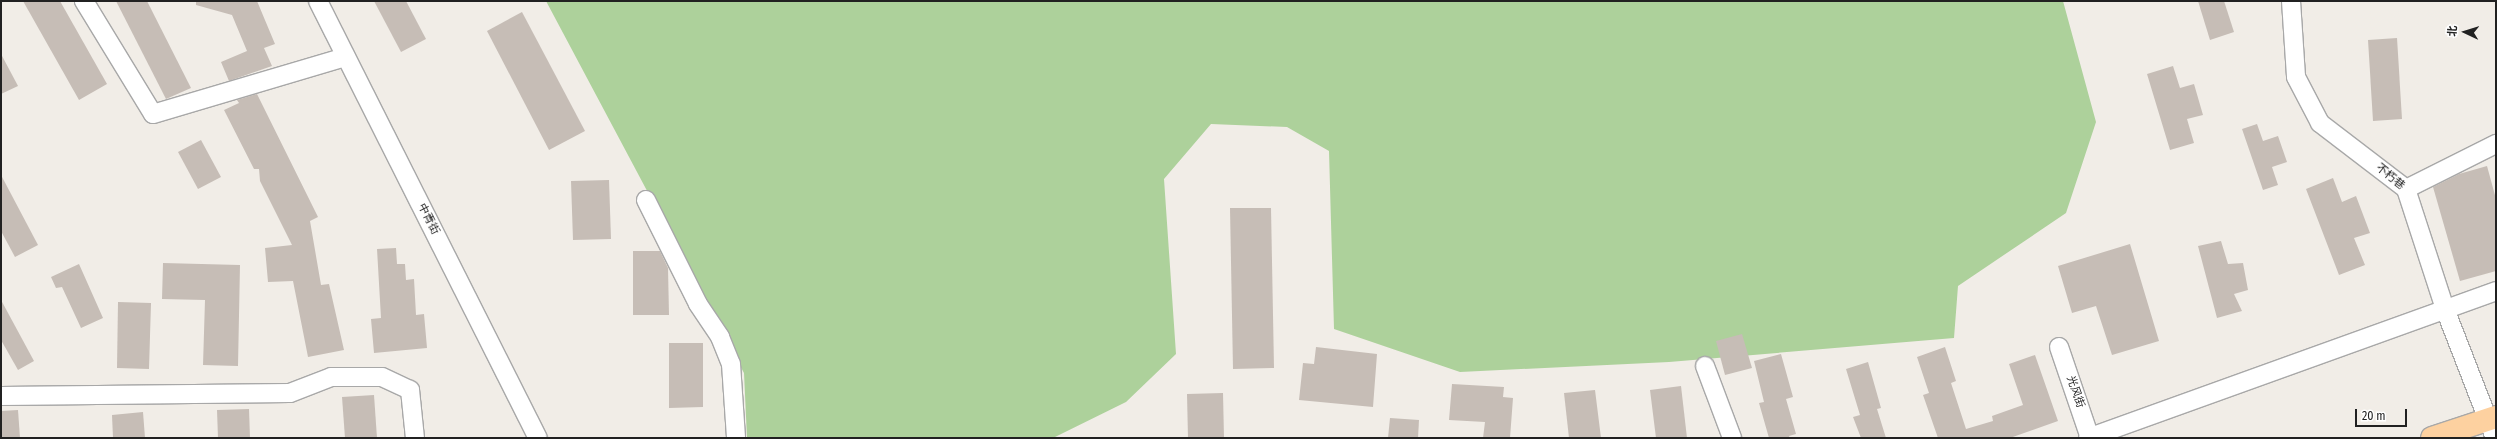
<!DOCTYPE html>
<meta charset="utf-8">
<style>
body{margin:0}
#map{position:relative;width:2497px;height:439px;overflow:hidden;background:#f1ede7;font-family:"Fira Sans Condensed","Noto Sans SC",sans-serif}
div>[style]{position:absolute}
.forest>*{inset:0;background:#add19b}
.building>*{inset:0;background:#c6bdb6}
.roads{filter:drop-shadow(1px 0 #a8a8a8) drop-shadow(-1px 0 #a8a8a8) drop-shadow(0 1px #a8a8a8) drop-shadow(0 -1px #a8a8a8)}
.minor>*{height:18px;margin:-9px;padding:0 9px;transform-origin:9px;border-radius:9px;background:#fff}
.major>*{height:22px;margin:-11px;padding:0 11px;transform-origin:11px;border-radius:11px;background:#fdd1a0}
span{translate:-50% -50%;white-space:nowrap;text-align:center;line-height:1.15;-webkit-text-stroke:3px #fff;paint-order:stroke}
.street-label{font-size:11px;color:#212121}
.frame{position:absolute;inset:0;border:2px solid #212121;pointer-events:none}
.north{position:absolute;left:2445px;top:12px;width:40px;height:40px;-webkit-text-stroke:3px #fff;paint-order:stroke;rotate:274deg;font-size:11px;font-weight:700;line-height:16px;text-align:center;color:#212121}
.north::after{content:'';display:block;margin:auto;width:14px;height:18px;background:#212121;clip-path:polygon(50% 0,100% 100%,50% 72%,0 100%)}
.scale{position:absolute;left:2355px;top:409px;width:52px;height:18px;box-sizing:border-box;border:2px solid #212121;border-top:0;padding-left:5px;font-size:12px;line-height:14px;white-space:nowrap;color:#212121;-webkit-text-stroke:3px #fff;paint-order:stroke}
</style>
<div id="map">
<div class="forest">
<div style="clip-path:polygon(546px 1px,2063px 1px,2096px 122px,2066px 213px,1958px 286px,1954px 338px,1669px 362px,1460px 372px,1334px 329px,1329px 151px,1287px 127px,1211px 124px,1164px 179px,1176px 354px,1126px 402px,1053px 438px,747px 438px,744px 373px)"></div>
</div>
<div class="building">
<div style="clip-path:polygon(23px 1px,60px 1px,107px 84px,79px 100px)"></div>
<div style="clip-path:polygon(116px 1px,147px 1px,191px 88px,166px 99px)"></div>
<div style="clip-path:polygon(196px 1px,257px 1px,275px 44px,264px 48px,272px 66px,229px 81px,221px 62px,247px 51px,232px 15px,196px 5px)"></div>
<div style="clip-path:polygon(374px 1px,406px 1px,426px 39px,401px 52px)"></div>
<div style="clip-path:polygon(2198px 1px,2224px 1px,2234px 32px,2210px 40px)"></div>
<div style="clip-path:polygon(522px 12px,585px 131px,549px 150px,487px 31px)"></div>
<div style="clip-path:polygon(2397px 38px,2402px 119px,2373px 121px,2368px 40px)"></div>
<div style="clip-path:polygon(1px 54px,18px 86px,1px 94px)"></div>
<div style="clip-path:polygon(2173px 66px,2180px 88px,2194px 84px,2203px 115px,2187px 119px,2194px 143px,2170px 150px,2147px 74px)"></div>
<div style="clip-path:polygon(257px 94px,318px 217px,310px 221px,321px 285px,329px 284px,344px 350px,308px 357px,293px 281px,268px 282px,265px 248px,292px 245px,260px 181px,259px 169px,254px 169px,224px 110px,239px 103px,237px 100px)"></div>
<div style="clip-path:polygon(2257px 124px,2263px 141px,2278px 136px,2287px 162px,2272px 167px,2278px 185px,2263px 190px,2242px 129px)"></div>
<div style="clip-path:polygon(201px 140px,221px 177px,198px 189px,178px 152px)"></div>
<div style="clip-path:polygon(2487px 166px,2496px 199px,2496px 271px,2460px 281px,2433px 187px,2459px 174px)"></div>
<div style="clip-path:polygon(1px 175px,38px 245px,15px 257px,1px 231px)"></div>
<div style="clip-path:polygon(2333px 178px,2342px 202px,2356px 196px,2370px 233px,2354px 238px,2365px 265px,2339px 275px,2306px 189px)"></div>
<div style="clip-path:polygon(609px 180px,611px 239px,573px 240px,571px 181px)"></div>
<div style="clip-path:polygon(1230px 208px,1271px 208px,1274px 368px,1233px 369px)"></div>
<div style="clip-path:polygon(2221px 241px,2228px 264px,2243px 263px,2248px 290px,2234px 294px,2242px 311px,2217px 318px,2198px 246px)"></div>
<div style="clip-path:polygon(2130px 244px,2159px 341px,2112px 355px,2096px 306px,2072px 313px,2058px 266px)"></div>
<div style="clip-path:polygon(396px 248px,397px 264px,405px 264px,406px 280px,414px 279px,416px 315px,424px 314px,427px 348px,374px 353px,371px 319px,381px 318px,377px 249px)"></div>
<div style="clip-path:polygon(633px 251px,660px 251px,668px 268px,669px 315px,633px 315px)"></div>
<div style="clip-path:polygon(163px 263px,240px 265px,238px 366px,203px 365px,205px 300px,162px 299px)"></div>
<div style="clip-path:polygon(79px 264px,103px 318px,81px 328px,62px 287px,56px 288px,51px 277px)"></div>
<div style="clip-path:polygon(1px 300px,34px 361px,18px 370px,1px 340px)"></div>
<div style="clip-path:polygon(118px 302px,151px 303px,149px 369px,117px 368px)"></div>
<div style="clip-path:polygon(1742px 334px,1752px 368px,1725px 375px,1716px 341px)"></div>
<div style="clip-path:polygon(669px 343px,703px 343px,703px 407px,669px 408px)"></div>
<div style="clip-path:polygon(1316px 347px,1377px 354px,1373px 407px,1299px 400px,1303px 363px,1314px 364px)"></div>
<div style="clip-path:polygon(1945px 347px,1956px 381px,1951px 383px,1966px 429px,1993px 421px,1992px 416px,2023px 405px,2009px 364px,2035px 355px,2058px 421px,2010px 438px,1938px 438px,1923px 395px,1929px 393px,1917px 357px)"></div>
<div style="clip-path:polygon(1781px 354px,1793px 397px,1786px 399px,1796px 434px,1789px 436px,1790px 438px,1769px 438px,1759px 403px,1764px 402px,1754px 361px)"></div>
<div style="clip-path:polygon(1868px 362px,1881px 408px,1877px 409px,1886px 438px,1861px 438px,1853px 417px,1860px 415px,1846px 369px)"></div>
<div style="clip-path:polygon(1452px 384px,1504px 387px,1503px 397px,1513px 398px,1510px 438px,1483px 438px,1485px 422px,1449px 420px)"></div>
<div style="clip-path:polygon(1681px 386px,1687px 438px,1656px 438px,1650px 390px)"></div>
<div style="clip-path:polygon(1595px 390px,1601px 438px,1569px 438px,1564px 393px)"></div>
<div style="clip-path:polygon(1223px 393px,1224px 438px,1188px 438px,1187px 394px)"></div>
<div style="clip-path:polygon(374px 395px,377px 438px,345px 438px,342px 397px)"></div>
<div style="clip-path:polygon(249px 409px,250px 438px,218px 438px,217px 410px)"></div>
<div style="clip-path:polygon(18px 410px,20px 438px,1px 438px,1px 411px)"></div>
<div style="clip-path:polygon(143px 412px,145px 438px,113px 438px,112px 415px)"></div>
<div style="clip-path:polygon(1390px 418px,1419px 420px,1418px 438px,1388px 438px)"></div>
</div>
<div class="roads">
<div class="minor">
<div style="left:84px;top:1px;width:132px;rotate:58.6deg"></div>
<div style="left:153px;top:114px;width:201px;rotate:-16.5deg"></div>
<div style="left:318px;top:1px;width:489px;rotate:63.3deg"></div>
<div style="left:2291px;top:1px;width:76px;rotate:86.2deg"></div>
<div style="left:2296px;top:77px;width:52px;rotate:62.4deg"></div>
<div style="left:2320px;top:123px;width:108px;rotate:37.5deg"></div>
<div style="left:2406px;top:189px;width:126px;rotate:72deg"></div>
<div style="left:2445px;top:309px;width:138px;rotate:68.8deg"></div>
<div style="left:2406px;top:189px;width:101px;rotate:-26.6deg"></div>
<div style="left:646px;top:200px;width:116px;rotate:63.4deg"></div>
<div style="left:698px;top:304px;width:40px;rotate:56deg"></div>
<div style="left:720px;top:337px;width:29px;rotate:68deg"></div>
<div style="left:731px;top:364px;width:74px;rotate:86.1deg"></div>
<div style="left:2059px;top:347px;width:96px;rotate:71.2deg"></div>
<div style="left:1705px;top:366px;width:77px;rotate:69.4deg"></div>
<div style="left:1px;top:396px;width:289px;rotate:-0.6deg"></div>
<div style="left:290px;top:393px;width:44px;rotate:-21.3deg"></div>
<div style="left:331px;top:377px;width:51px"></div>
<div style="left:382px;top:377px;width:31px;rotate:25deg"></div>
<div style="left:410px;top:390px;width:48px;rotate:84.1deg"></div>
<div style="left:2088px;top:438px;width:434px;rotate:-19.8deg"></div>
</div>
<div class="major">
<div style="left:2432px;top:438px;width:67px;rotate:-18.2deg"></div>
</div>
</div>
<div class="street-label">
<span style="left:2390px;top:177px;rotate:39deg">不朽巷</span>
<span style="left:428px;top:219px;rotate:63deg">中青街</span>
<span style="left:2075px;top:392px;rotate:71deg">光风街</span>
</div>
<div class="frame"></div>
<div class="north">北</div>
<div class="scale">20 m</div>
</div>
